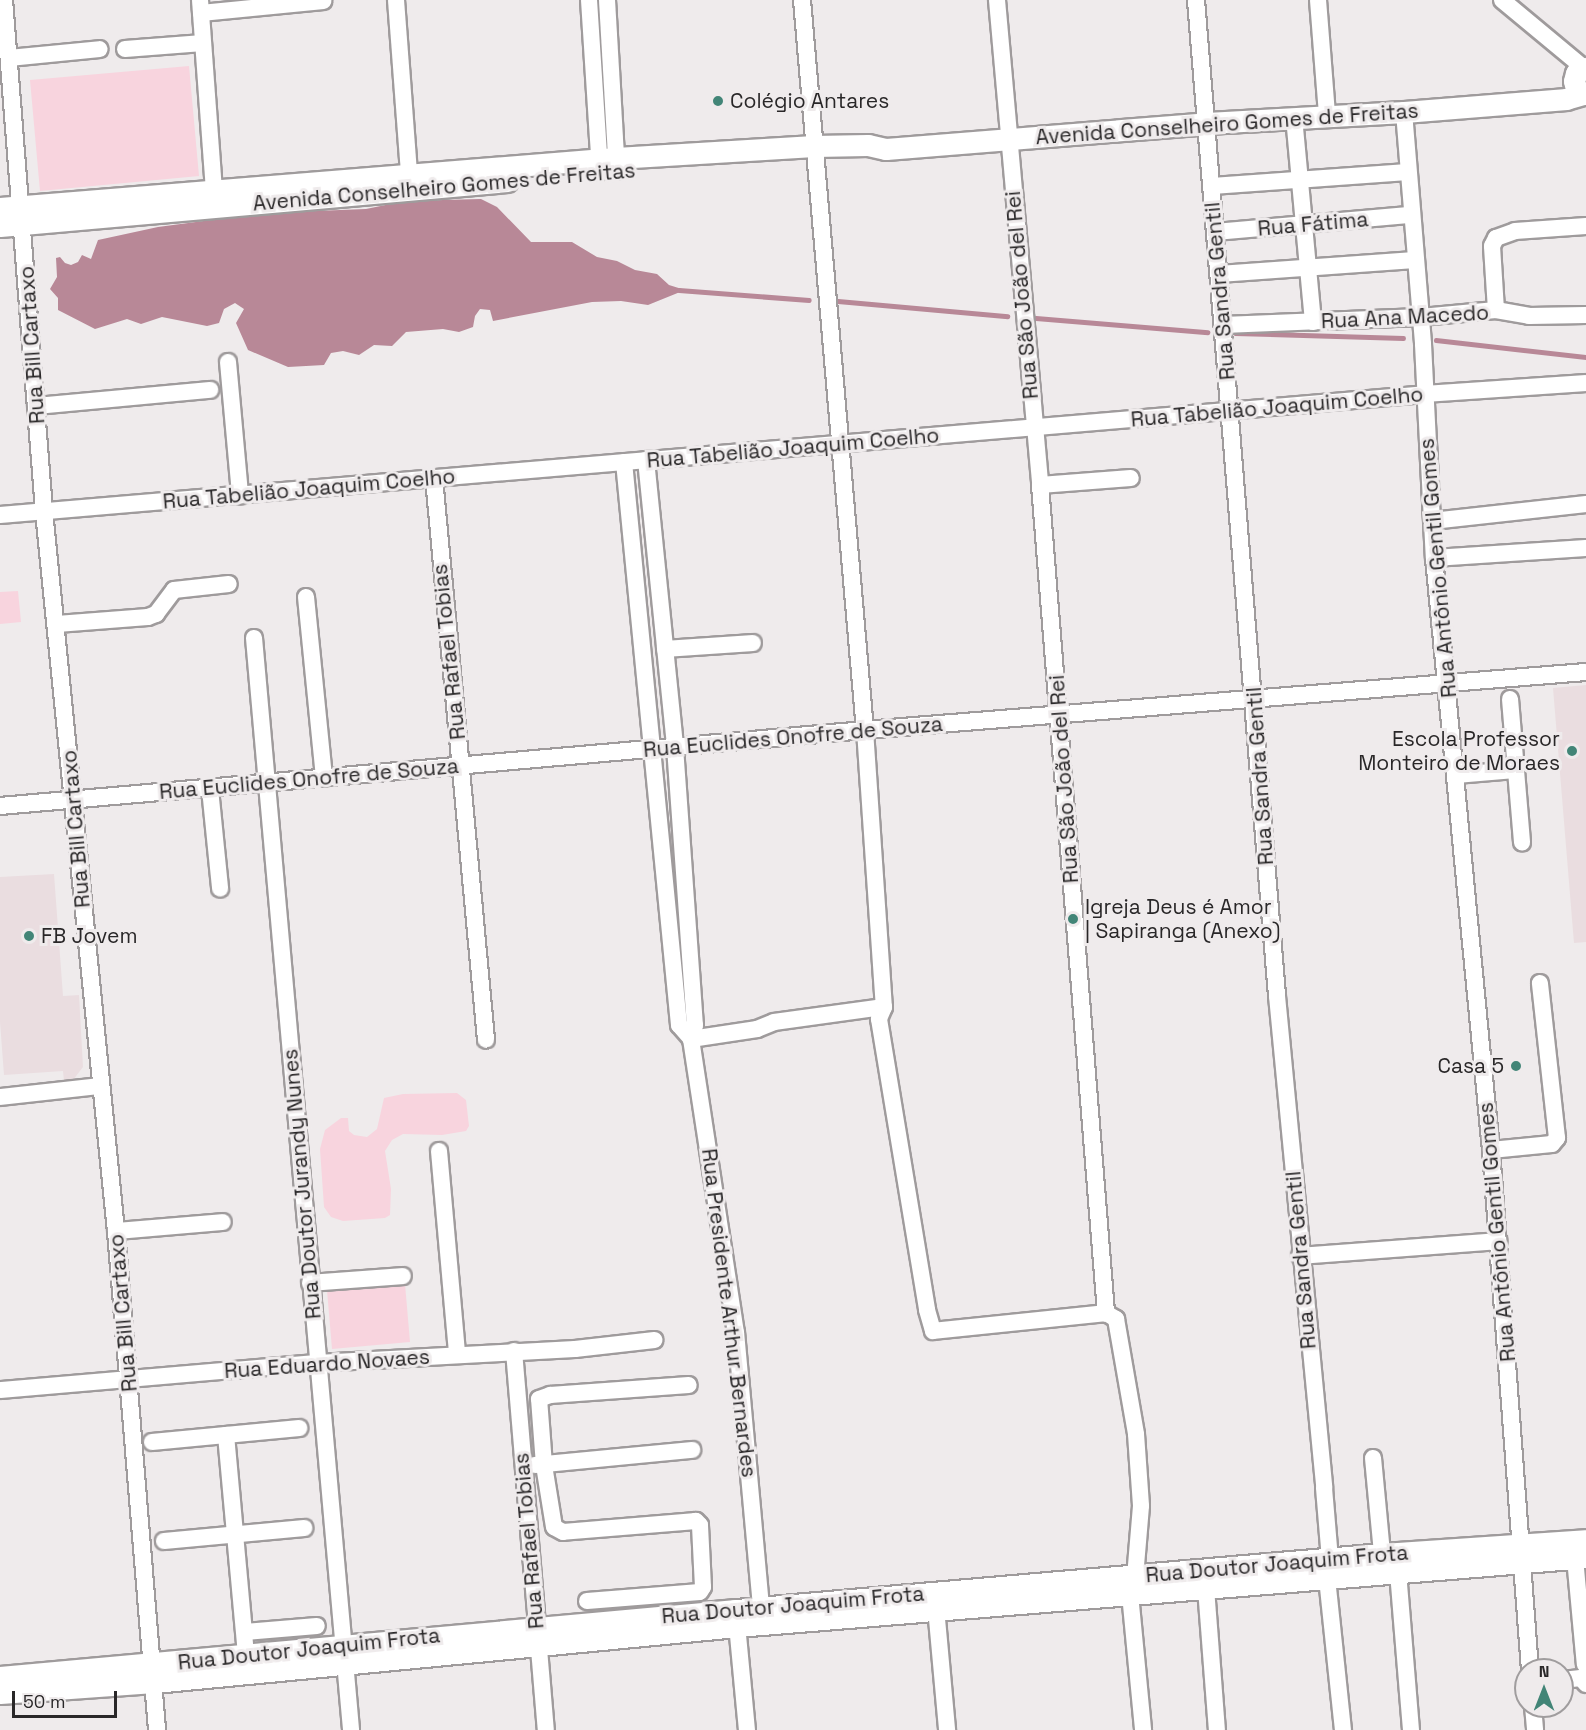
<!DOCTYPE html>
<meta charset="utf-8">
<style>
body{margin:0}
#map{position:relative;width:1586px;height:1730px;overflow:hidden;background:#efebec;font-family:"Space Grotesk",sans-serif}
div>[style]{position:absolute}
.built>*{inset:0;background:#eadde0}
.green>*{inset:0;background:#f8d4de}
.water>*{inset:0;background:#b88897}
.stream>*{height:4.5px;margin:-2.25px;padding:0 2.25px;transform-origin:2.25px;border-radius:2.25px;background:#b88897}
.roads{filter:drop-shadow(2px 0 #9f9b9c) drop-shadow(-2px 0 #9f9b9c) drop-shadow(0 2px #9f9b9c) drop-shadow(0 -2px #9f9b9c)}
.minor>*{height:16px;margin:-8px;padding:0 8px;transform-origin:8px;border-radius:8px;background:#fff}
.tertiary>*{height:21px;margin:-10.5px;padding:0 10.5px;transform-origin:10.5px;border-radius:10.5px;background:#fff}
.dots>*{width:16px;height:16px;translate:-50% -50%;box-sizing:border-box;border:3px solid #efebec;border-radius:50%}
span{translate:-50% -50%;white-space:nowrap;text-align:center;line-height:1.15;-webkit-text-stroke:6px #efebec;paint-order:stroke}
.poi-label{font-size:21px;color:#292728}
.left{translate:0 -50%;text-align:left}
.right{translate:-100% -50%;text-align:right}
.street-label{font-size:21px;color:#292728}
.north{position:absolute;left:1514px;top:1658px;width:60px;height:60px;box-sizing:border-box;background:#efebec;border:2px solid #a09d9e;border-radius:50%;rotate:0deg;font-size:16px;font-weight:700;line-height:24px;text-align:center;color:#292728}
.north::after{content:'';display:block;margin:auto;width:21px;height:27px;background:#428577;clip-path:polygon(50% 0,100% 100%,50% 72%,0 100%)}
.scale{position:absolute;left:12px;top:1691px;width:105px;height:27px;box-sizing:border-box;border:3px solid #292728;border-top:0;padding-left:8px;font-size:18px;line-height:21px;white-space:nowrap;color:#292728;-webkit-text-stroke:4px #efebec;paint-order:stroke}
</style>
<div id="map">
<div class="built">
<div style="clip-path:polygon(1586px 685px,1586px 942px,1574px 943px,1553px 688px)"></div>
<div style="clip-path:polygon(54px 874px,63px 996px,79px 995px,83px 1067px,73px 1080px,64px 1081px,63px 1071px,4px 1075px,0 1022px,0 877px)"></div>
</div>
<div class="green">
<div style="clip-path:polygon(189px 66px,199px 176px,40px 191px,30px 80px)"></div>
<div style="clip-path:polygon(18px 591px,21px 622px,0 624px,0 592px)"></div>
<div style="clip-path:polygon(457px 1093px,466px 1100px,469px 1126px,466px 1131px,442px 1135px,403px 1134px,392px 1140px,385px 1151px,391px 1189px,390px 1215px,385px 1218px,343px 1221px,331px 1217px,324px 1207px,320px 1149px,325px 1130px,341px 1118px,348px 1118px,349px 1131px,354px 1135px,367px 1137px,377px 1129px,384px 1098px,403px 1094px)"></div>
<div style="clip-path:polygon(405px 1284px,410px 1342px,332px 1349px,327px 1290px)"></div>
</div>
<div class="water">
<div style="clip-path:polygon(481px 199px,497px 207px,531px 242px,572px 242px,597px 257px,617px 261px,635px 270px,657px 274px,669px 285px,685px 290px,648px 305px,621px 301px,592px 302px,493px 321px,490px 310px,480px 309px,475px 316px,473px 327px,459px 332px,443px 329px,406px 332px,392px 346px,374px 345px,359px 355px,343px 351px,331px 353px,324px 365px,288px 367px,248px 350px,236px 323px,244px 309px,235px 303px,224px 309px,219px 323px,207px 326px,162px 317px,141px 324px,127px 319px,95px 329px,58px 310px,58px 298px,50px 289px,57px 277px,56px 258px,60px 257px,65px 263px,71px 265px,78px 262px,82px 255px,91px 259px,98px 240px,158px 227px,263px 213px,366px 209px,405px 201px)"></div>
</div>
<div class="stream">
<div style="left:679px;top:290px;width:130px;rotate:4.4deg"></div>
<div style="left:838px;top:301px;width:170px;rotate:5.1deg"></div>
<div style="left:1036px;top:318px;width:172px;rotate:4.7deg"></div>
<div style="left:1235px;top:333px;width:168px;rotate:1.7deg"></div>
<div style="left:1436px;top:340px;width:151px;rotate:6.5deg"></div>
</div>
<div class="roads">
<div class="minor">
<div style="left:4px;top:0;width:513px;rotate:85.52deg"></div>
<div style="left:44px;top:511px;width:724px;rotate:84.29deg"></div>
<div style="left:116px;top:1231px;width:501px;rotate:85.3deg"></div>
<div style="left:200px;top:0;width:204px;rotate:85.8deg"></div>
<div style="left:396px;top:0;width:186px;rotate:85.7deg"></div>
<div style="left:589px;top:0;width:172px;rotate:86.3deg"></div>
<div style="left:607px;top:0;width:171px;rotate:86.7deg"></div>
<div style="left:802px;top:0;width:733px;rotate:85.07deg"></div>
<div style="left:865px;top:730px;width:278px;rotate:86.1deg"></div>
<div style="left:884px;top:1007px;width:13px;rotate:113deg"></div>
<div style="left:879px;top:1019px;width:295px;rotate:80.6deg"></div>
<div style="left:927px;top:1310px;width:22px;rotate:74deg"></div>
<div style="left:933px;top:1331px;width:174px;rotate:-5.9deg"></div>
<div style="left:997px;top:0;width:487px;rotate:84.9deg"></div>
<div style="left:1040px;top:485px;width:831px;rotate:85.44deg"></div>
<div style="left:1106px;top:1313px;width:12px;rotate:31deg"></div>
<div style="left:1116px;top:1319px;width:117px;rotate:80.1deg"></div>
<div style="left:1136px;top:1434px;width:72px;rotate:86deg"></div>
<div style="left:1141px;top:1506px;width:71px;rotate:94.8deg"></div>
<div style="left:1135px;top:1577px;width:18px;rotate:106deg"></div>
<div style="left:1130px;top:1594px;width:137px;rotate:84.5deg"></div>
<div style="left:1196px;top:0;width:999px;rotate:85.35deg"></div>
<div style="left:1277px;top:996px;width:494px;rotate:84.5deg"></div>
<div style="left:1324px;top:1488px;width:71px;rotate:85.2deg"></div>
<div style="left:1330px;top:1559px;width:19px;rotate:99deg"></div>
<div style="left:1327px;top:1578px;width:153px;rotate:84deg"></div>
<div style="left:1318px;top:0;width:115px;rotate:85.5deg"></div>
<div style="left:1502px;top:0;width:107px;rotate:39.7deg"></div>
<div style="left:201px;top:13px;width:123px;rotate:-5.6deg"></div>
<div style="left:125px;top:49px;width:78px;rotate:-4.4deg"></div>
<div style="left:9px;top:58px;width:91px;rotate:-5.6deg"></div>
<div style="left:1404px;top:112px;width:233px;rotate:85.3deg"></div>
<div style="left:1423px;top:344px;width:214px;rotate:87.1deg"></div>
<div style="left:1434px;top:558px;width:595px;rotate:84.5deg"></div>
<div style="left:1491px;top:1150px;width:521px;rotate:85.71deg"></div>
<div style="left:1294px;top:117px;width:206px;rotate:84.7deg"></div>
<div style="left:1212px;top:186px;width:196px;rotate:-4.1deg"></div>
<div style="left:1215px;top:232px;width:197px;rotate:-5deg"></div>
<div style="left:1219px;top:274px;width:196px;rotate:-4.1deg"></div>
<div style="left:1496px;top:310px;width:64px;rotate:-93.6deg"></div>
<div style="left:1492px;top:246px;width:9px;rotate:-63deg"></div>
<div style="left:1496px;top:238px;width:20px;rotate:-20deg"></div>
<div style="left:1515px;top:231px;width:71px;rotate:-4deg"></div>
<div style="left:1223px;top:325px;width:198px;rotate:-2.3deg"></div>
<div style="left:1421px;top:317px;width:75px;rotate:-5.3deg"></div>
<div style="left:1496px;top:310px;width:34px;rotate:10deg"></div>
<div style="left:1529px;top:316px;width:57px;rotate:-1deg"></div>
<div style="left:228px;top:362px;width:134px;rotate:84.8deg"></div>
<div style="left:36px;top:406px;width:175px;rotate:-5.3deg"></div>
<div style="left:646px;top:460px;width:288px;rotate:84.2deg"></div>
<div style="left:675px;top:747px;width:279px;rotate:85.9deg"></div>
<div style="left:695px;top:1025px;width:15px;rotate:106deg"></div>
<div style="left:691px;top:1039px;width:296px;rotate:81.3deg"></div>
<div style="left:736px;top:1332px;width:287px;rotate:84.8deg"></div>
<div style="left:624px;top:462px;width:566px;rotate:84.42deg"></div>
<div style="left:679px;top:1025px;width:18px;rotate:49deg"></div>
<div style="left:434px;top:478px;width:564px;rotate:84.71deg"></div>
<div style="left:1040px;top:485px;width:91px;rotate:-4.4deg"></div>
<div style="left:0;top:515px;width:1430px;rotate:-4.85deg"></div>
<div style="left:1425px;top:394px;width:161px;rotate:-3.9deg"></div>
<div style="left:1432px;top:521px;width:155px;rotate:-6.3deg"></div>
<div style="left:1434px;top:558px;width:152px;rotate:-3.8deg"></div>
<div style="left:306px;top:597px;width:182px;rotate:84.3deg"></div>
<div style="left:57px;top:624px;width:91px;rotate:-4.4deg"></div>
<div style="left:148px;top:617px;width:9px;rotate:-21deg"></div>
<div style="left:156px;top:614px;width:30px;rotate:-53deg"></div>
<div style="left:174px;top:590px;width:55px;rotate:-6.2deg"></div>
<div style="left:254px;top:638px;width:1096px;rotate:84.92deg"></div>
<div style="left:665px;top:649px;width:88px;rotate:-3.9deg"></div>
<div style="left:1510px;top:699px;width:144px;rotate:85.2deg"></div>
<div style="left:1456px;top:775px;width:59px;rotate:-4.8deg"></div>
<div style="left:210px;top:789px;width:100px;rotate:84.2deg"></div>
<div style="left:0;top:806px;width:868px;rotate:-5.02deg"></div>
<div style="left:865px;top:730px;width:723px;rotate:-4.6deg"></div>
<div style="left:691px;top:1039px;width:67px;rotate:-8.6deg"></div>
<div style="left:757px;top:1029px;width:18px;rotate:-22deg"></div>
<div style="left:774px;top:1022px;width:111px;rotate:-7.8deg"></div>
<div style="left:0;top:1097px;width:100px;rotate:-6.3deg"></div>
<div style="left:1491px;top:1150px;width:61px;rotate:-5.6deg"></div>
<div style="left:1552px;top:1144px;width:8px;rotate:-50deg"></div>
<div style="left:1557px;top:1138px;width:156px;rotate:-96.3deg"></div>
<div style="left:439px;top:1151px;width:204px;rotate:84.9deg"></div>
<div style="left:116px;top:1231px;width:107px;rotate:-4.8deg"></div>
<div style="left:1300px;top:1256px;width:199px;rotate:-4.3deg"></div>
<div style="left:310px;top:1283px;width:93px;rotate:-4.3deg"></div>
<div style="left:514px;top:1351px;width:380px;rotate:85.2deg"></div>
<div style="left:0;top:1390px;width:318px;rotate:-4.9deg"></div>
<div style="left:317px;top:1363px;width:258px;rotate:-3.1deg"></div>
<div style="left:575px;top:1349px;width:80px;rotate:-6.5deg"></div>
<div style="left:226px;top:1435px;width:233px;rotate:84.8deg"></div>
<div style="left:152px;top:1442px;width:148px;rotate:-5.4deg"></div>
<div style="left:1373px;top:1458px;width:96px;rotate:84.6deg"></div>
<div style="left:535px;top:1465px;width:158px;rotate:-5.5deg"></div>
<div style="left:164px;top:1541px;width:141px;rotate:-5.3deg"></div>
<div style="left:1575px;top:1558px;width:107px;rotate:84.7deg"></div>
<div style="left:1398px;top:1572px;width:159px;rotate:85.3deg"></div>
<div style="left:1206px;top:1588px;width:142px;rotate:85.6deg"></div>
<div style="left:935px;top:1597px;width:134px;rotate:84.8deg"></div>
<div style="left:587px;top:1601px;width:113px;rotate:-4.6deg"></div>
<div style="left:700px;top:1592px;width:6px;rotate:-59deg"></div>
<div style="left:703px;top:1587px;width:62px;rotate:-92.8deg"></div>
<div style="left:700px;top:1525px;width:6px;rotate:-135deg"></div>
<div style="left:696px;top:1521px;width:133px;rotate:175.3deg"></div>
<div style="left:563px;top:1532px;width:10px;rotate:-151deg"></div>
<div style="left:554px;top:1527px;width:63px;rotate:-99.2deg"></div>
<div style="left:544px;top:1465px;width:66px;rotate:-94.3deg"></div>
<div style="left:539px;top:1399px;width:12px;rotate:-20deg"></div>
<div style="left:550px;top:1395px;width:139px;rotate:-4.1deg"></div>
<div style="left:736px;top:1614px;width:117px;rotate:84.6deg"></div>
<div style="left:245px;top:1632px;width:72px;rotate:-4.8deg"></div>
<div style="left:1562px;top:1680px;width:19px;rotate:-6deg"></div>
<div style="left:1581px;top:1678px;width:8px;rotate:50deg"></div>
<div style="left:1533px;top:1706px;width:24px;rotate:85deg"></div>
</div>
<div class="tertiary">
<div style="left:1586px;top:68px;width:11px;rotate:153deg"></div>
<div style="left:1576px;top:73px;width:8px;rotate:104deg"></div>
<div style="left:1574px;top:81px;width:8px;rotate:76deg"></div>
<div style="left:1576px;top:89px;width:11px;rotate:27deg"></div>
<div style="left:0;top:208px;width:618px;rotate:-4.64deg"></div>
<div style="left:616px;top:158px;width:198px;rotate:-3.5deg"></div>
<div style="left:814px;top:146px;width:54px;rotate:-1.1deg"></div>
<div style="left:868px;top:145px;width:18px;rotate:13deg"></div>
<div style="left:886px;top:149px;width:322px;rotate:-4.6deg"></div>
<div style="left:1207px;top:123px;width:197px;rotate:-3.2deg"></div>
<div style="left:1404px;top:112px;width:163px;rotate:-4.6deg"></div>
<div style="left:1566px;top:99px;width:19px;rotate:-16deg"></div>
<div style="left:0;top:226px;width:509px;rotate:-5.07deg"></div>
<div style="left:0;top:1677px;width:739px;rotate:-5.2deg"></div>
<div style="left:736px;top:1610px;width:648px;rotate:-4.95deg"></div>
<div style="left:1382px;top:1554px;width:204px;rotate:-3.9deg"></div>
<div style="left:0;top:1693px;width:154px;rotate:-4.1deg"></div>
<div style="left:154px;top:1682px;width:586px;rotate:-5.49deg"></div>
<div style="left:737px;top:1626px;width:852px;rotate:-4.65deg"></div>
</div>
</div>
<div class="dots">
<div style="left:718px;top:101px;background:#428577"></div>
<div style="left:1572px;top:751px;background:#428577"></div>
<div style="left:1073px;top:919px;background:#428577"></div>
<div style="left:29px;top:936px;background:#428577"></div>
<div style="left:1516px;top:1066px;background:#428577"></div>
</div>
<div class="poi-label">
<span class="left" style="left:730px;top:101px">Colégio Antares</span>
<span class="right" style="left:1560px;top:751px">Escola Professor<br>Monteiro de Moraes</span>
<span class="left" style="left:1085px;top:919px">Igreja Deus é Amor<br>| Sapiranga (Anexo)</span>
<span class="left" style="left:41px;top:936px">FB Jovem</span>
<span class="right" style="left:1504px;top:1066px">Casa 5</span>
</div>
<div class="street-label">
<span style="left:1227px;top:124px;rotate:-4deg">Avenida Conselheiro Gomes de Freitas</span>
<span style="left:444px;top:187px;rotate:-5deg">Avenida Conselheiro Gomes de Freitas</span>
<span style="left:1313px;top:224px;rotate:-5deg">Rua Fátima</span>
<span style="left:1220px;top:291px;rotate:-95deg">Rua Sandra Gentil</span>
<span style="left:1022px;top:295px;rotate:-95deg">Rua São João del Rei</span>
<span style="left:1405px;top:317px;rotate:-3deg">Rua Ana Macedo</span>
<span style="left:32px;top:345px;rotate:-94deg">Rua Bill Cartaxo</span>
<span style="left:1277px;top:407px;rotate:-5deg">Rua Tabelião Joaquim Coelho</span>
<span style="left:793px;top:448px;rotate:-5deg">Rua Tabelião Joaquim Coelho</span>
<span style="left:309px;top:489px;rotate:-5deg">Rua Tabelião Joaquim Coelho</span>
<span style="left:1438px;top:568px;rotate:-95deg">Rua Antônio Gentil Gomes</span>
<span style="left:449px;top:652px;rotate:-96deg">Rua Rafael Tobias</span>
<span style="left:793px;top:737px;rotate:-5deg">Rua Euclides Onofre de Souza</span>
<span style="left:1260px;top:776px;rotate:-94deg">Rua Sandra Gentil</span>
<span style="left:309px;top:779px;rotate:-5deg">Rua Euclides Onofre de Souza</span>
<span style="left:1064px;top:779px;rotate:-94deg">Rua São João del Rei</span>
<span style="left:76px;top:829px;rotate:-95deg">Rua Bill Cartaxo</span>
<span style="left:302px;top:1184px;rotate:-95deg">Rua Doutor Jurandy Nunes</span>
<span style="left:1497px;top:1232px;rotate:-95deg">Rua Antônio Gentil Gomes</span>
<span style="left:1301px;top:1260px;rotate:-95deg">Rua Sandra Gentil</span>
<span style="left:123px;top:1313px;rotate:-95deg">Rua Bill Cartaxo</span>
<span style="left:729px;top:1313px;rotate:83deg">Rua Presidente Arthur Bernardes</span>
<span style="left:327px;top:1364px;rotate:-4deg">Rua Eduardo Novaes</span>
<span style="left:529px;top:1541px;rotate:-95deg">Rua Rafael Tobias</span>
<span style="left:1277px;top:1564px;rotate:-5deg">Rua Doutor Joaquim Frota</span>
<span style="left:793px;top:1605px;rotate:-5deg">Rua Doutor Joaquim Frota</span>
<span style="left:309px;top:1649px;rotate:-6deg">Rua Doutor Joaquim Frota</span>
</div>
<div class="north">N</div>
<div class="scale">50 m</div>
</div>
